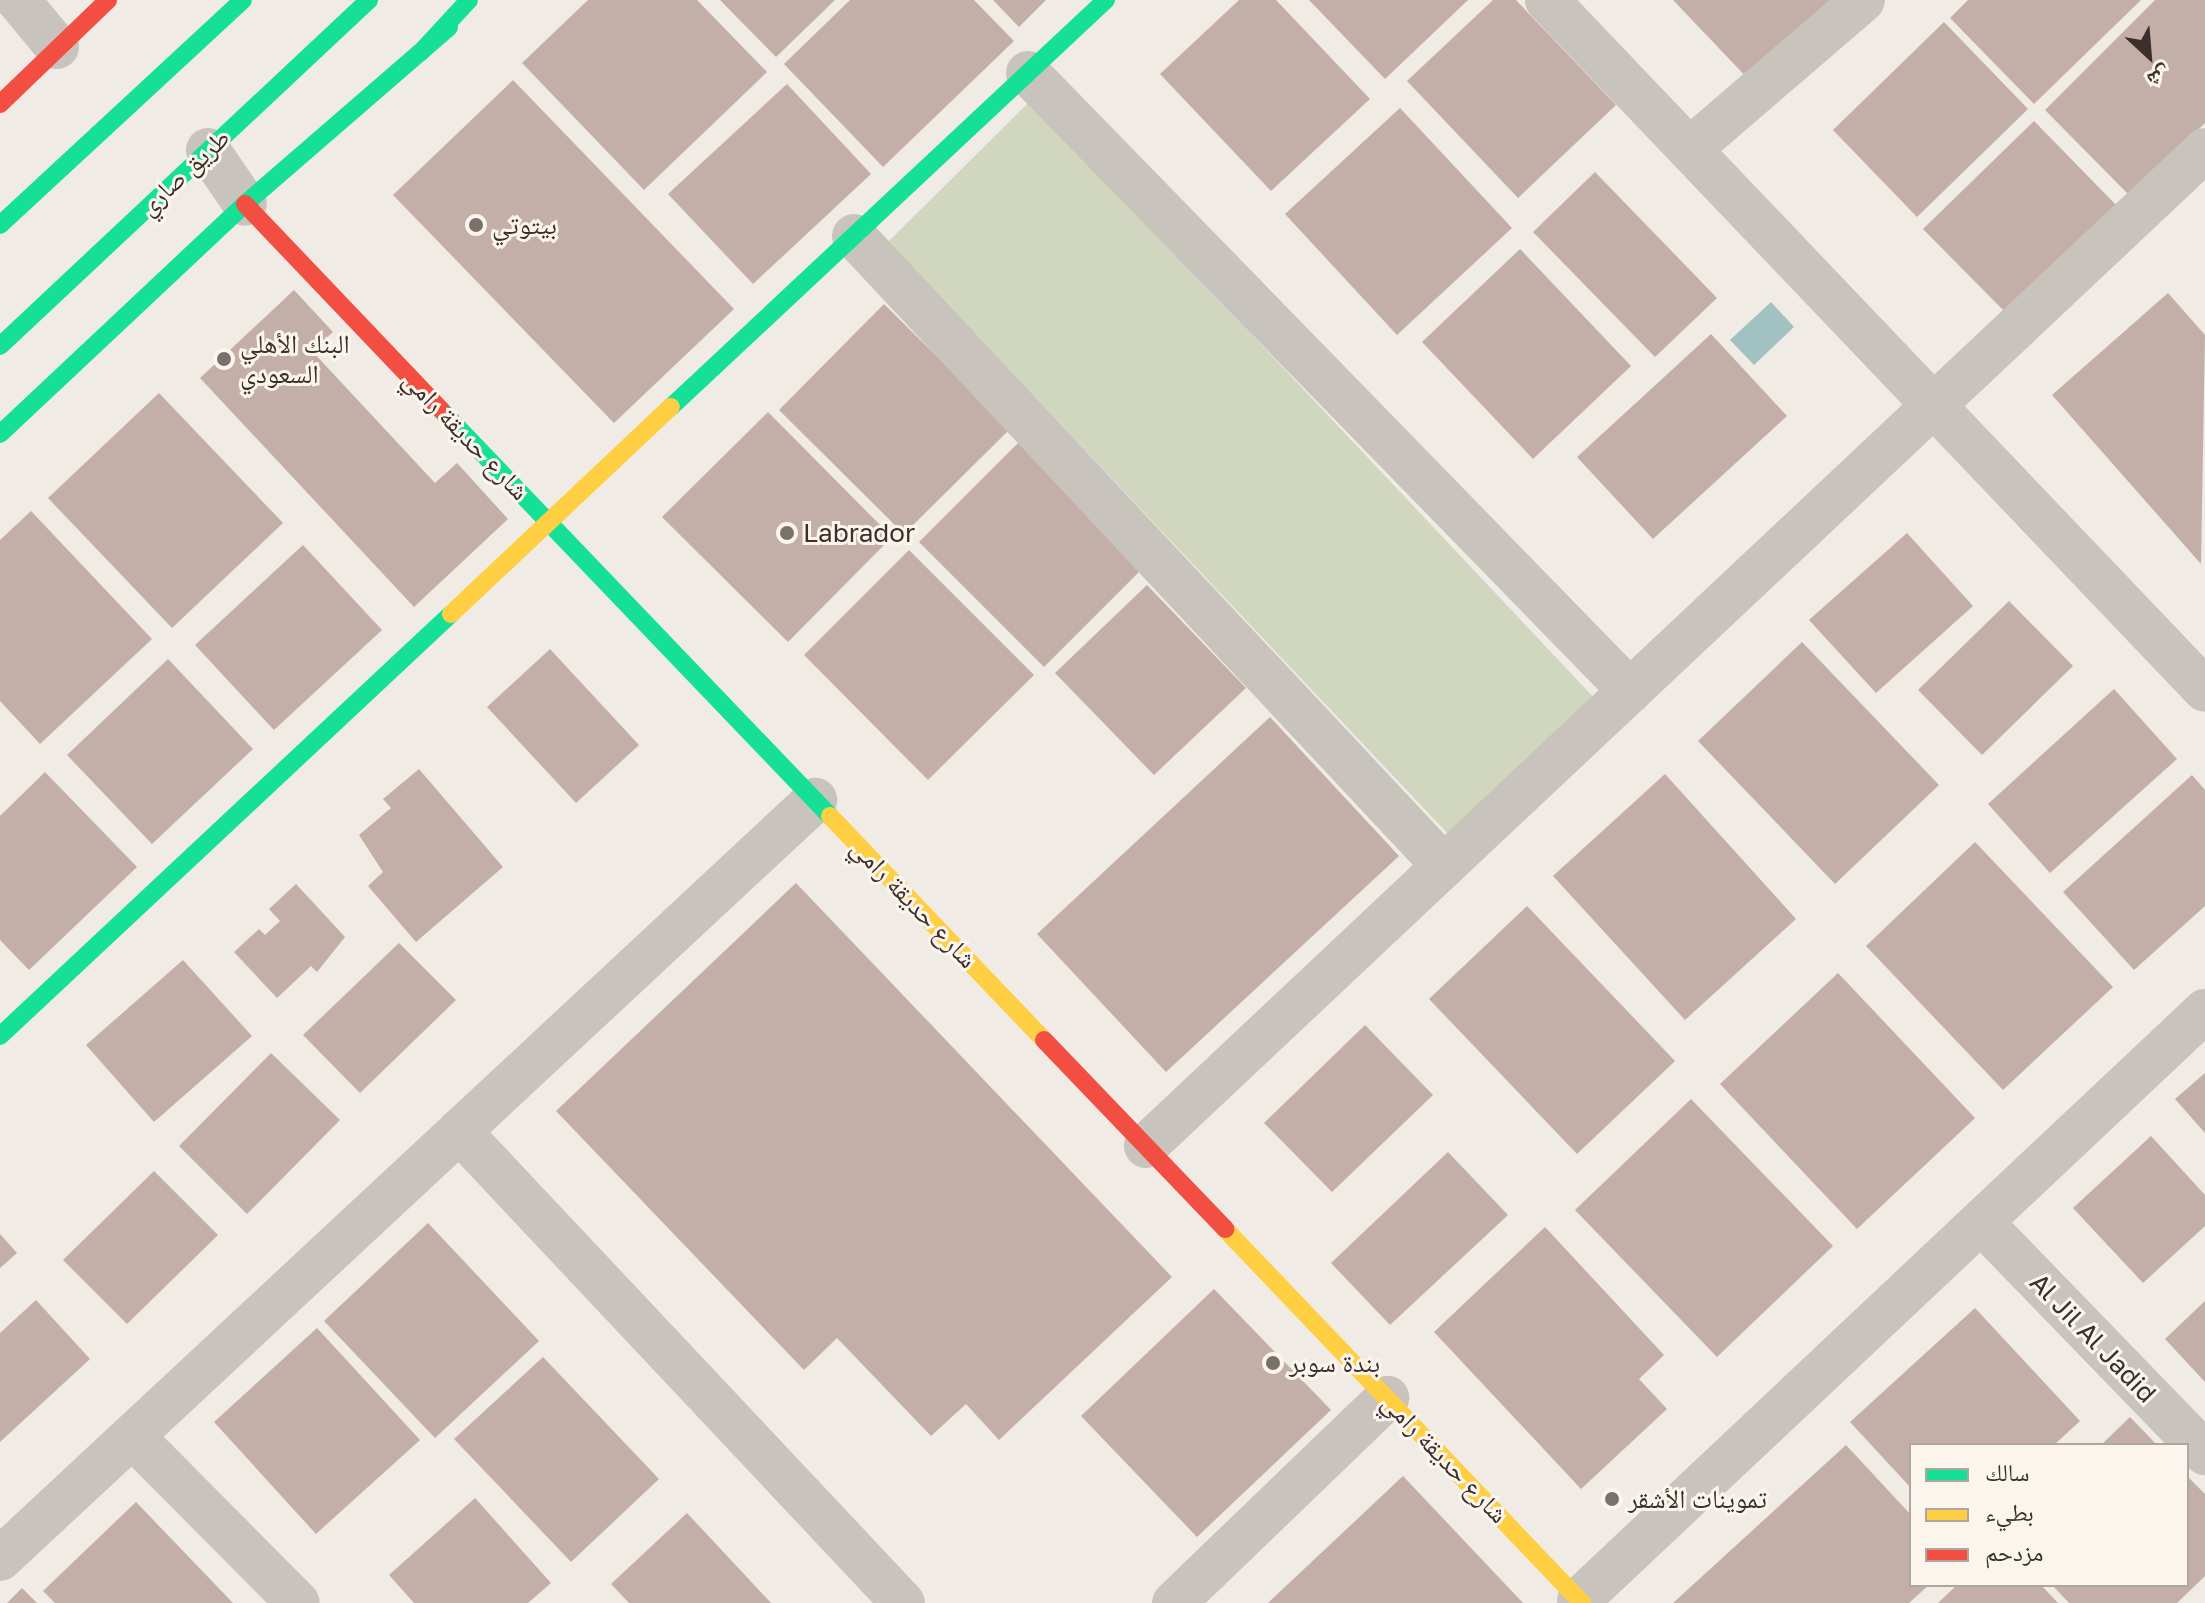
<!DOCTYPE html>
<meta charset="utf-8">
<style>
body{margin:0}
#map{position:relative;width:2205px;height:1603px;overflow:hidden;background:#f0ebe5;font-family:"Golos Text","Noto Naskh Arabic",sans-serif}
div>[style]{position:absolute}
.green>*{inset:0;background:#d1d6bf}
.water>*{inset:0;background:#a1c2c1}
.building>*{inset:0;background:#c3afa7}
.street>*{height:44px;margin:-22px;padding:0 22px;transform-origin:22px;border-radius:22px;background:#c9c3be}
.fast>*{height:18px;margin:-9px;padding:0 9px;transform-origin:9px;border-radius:9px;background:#16e098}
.slow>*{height:18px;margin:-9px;padding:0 9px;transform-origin:9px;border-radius:9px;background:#ffcf43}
.jam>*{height:18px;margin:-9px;padding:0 9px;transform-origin:9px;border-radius:9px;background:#f24e42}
.dots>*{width:22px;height:22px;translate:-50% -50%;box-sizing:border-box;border:4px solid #fbf5ee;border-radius:50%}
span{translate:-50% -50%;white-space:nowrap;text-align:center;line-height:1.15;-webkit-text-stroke:6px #fbf5ee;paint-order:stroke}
.street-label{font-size:26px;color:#3b302b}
.poi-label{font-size:26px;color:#3b302b}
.left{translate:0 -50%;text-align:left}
.legend{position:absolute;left:1909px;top:1443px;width:280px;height:144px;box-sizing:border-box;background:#fbf5ee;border:2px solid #aea6a0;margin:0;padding:10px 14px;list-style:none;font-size:24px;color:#3b302b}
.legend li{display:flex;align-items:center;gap:16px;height:40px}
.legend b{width:40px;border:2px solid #aea6a0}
.north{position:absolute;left:2109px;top:16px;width:80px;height:80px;-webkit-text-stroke:6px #fbf5ee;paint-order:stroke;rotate:154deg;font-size:22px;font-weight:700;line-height:32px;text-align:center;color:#3b302b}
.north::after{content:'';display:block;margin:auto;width:28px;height:36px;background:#3b302b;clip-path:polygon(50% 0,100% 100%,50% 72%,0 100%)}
</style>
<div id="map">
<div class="green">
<div style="clip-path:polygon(1031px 100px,1597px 701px,1451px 837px,888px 242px)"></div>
</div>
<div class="water">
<div style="clip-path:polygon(1771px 302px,1794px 327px,1754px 365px,1730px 340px)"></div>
</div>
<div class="building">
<div style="clip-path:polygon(588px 0,697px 0,767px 72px,644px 190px,522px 63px)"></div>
<div style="clip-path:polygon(720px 0,835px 0,776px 57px)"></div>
<div style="clip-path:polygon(850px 0,974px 0,1014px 41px,883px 167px,784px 64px)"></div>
<div style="clip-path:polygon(993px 0,1046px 0,1019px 27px)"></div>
<div style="clip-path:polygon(1239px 0,1276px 0,1370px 99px,1271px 191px,1160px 74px)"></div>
<div style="clip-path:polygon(1309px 0,1468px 0,1385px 79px)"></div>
<div style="clip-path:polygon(1493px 0,1516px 0,1616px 105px,1518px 198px,1407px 81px)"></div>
<div style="clip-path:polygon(1673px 0,1840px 0,1753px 84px)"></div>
<div style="clip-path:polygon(1968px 0,2141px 0,2034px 104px,1950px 18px)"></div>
<div style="clip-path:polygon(2155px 0,2205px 0,2205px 123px,2130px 196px,2045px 110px)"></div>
<div style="clip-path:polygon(1944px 22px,2028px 109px,1917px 217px,1833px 130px)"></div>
<div style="clip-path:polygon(513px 80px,734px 309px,614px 423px,393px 195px)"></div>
<div style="clip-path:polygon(787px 84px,871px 174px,753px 284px,668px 194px)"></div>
<div style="clip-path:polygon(1400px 108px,1512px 228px,1397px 335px,1285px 214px)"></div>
<div style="clip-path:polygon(2034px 121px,2118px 207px,2008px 315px,1923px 229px)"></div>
<div style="clip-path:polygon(1595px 172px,1717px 298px,1655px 357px,1533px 232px)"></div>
<div style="clip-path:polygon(1520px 249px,1631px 366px,1533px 459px,1422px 342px)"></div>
<div style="clip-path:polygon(294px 290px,333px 332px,312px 351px,435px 483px,457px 463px,508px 519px,414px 607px,200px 378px)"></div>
<div style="clip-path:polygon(2168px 293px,2205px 335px,2201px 564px,2052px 395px)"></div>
<div style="clip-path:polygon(884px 304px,1010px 429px,904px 534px,779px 410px)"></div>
<div style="clip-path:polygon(1711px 334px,1787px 416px,1653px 539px,1577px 457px)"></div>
<div style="clip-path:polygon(159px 393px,283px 523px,172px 628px,48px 498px)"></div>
<div style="clip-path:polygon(768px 412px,892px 537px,788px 642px,662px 517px)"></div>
<div style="clip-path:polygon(1024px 437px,1149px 562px,1044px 667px,919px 542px)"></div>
<div style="clip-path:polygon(31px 511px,152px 639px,40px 744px,0 701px,0 540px)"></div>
<div style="clip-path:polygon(1907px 533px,1973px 606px,1876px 693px,1809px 620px)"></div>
<div style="clip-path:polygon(303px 545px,382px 630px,274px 730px,195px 645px)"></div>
<div style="clip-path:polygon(909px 550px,1034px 675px,928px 780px,804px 655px)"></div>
<div style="clip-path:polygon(1147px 585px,1246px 688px,1154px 775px,1055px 673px)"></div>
<div style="clip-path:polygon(2009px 601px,2073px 666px,1982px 755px,1918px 690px)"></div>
<div style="clip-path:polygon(1802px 642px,1939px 785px,1835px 884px,1698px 741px)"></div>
<div style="clip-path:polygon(550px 649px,639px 745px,576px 803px,487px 707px)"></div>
<div style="clip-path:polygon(168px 659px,253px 749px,152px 844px,67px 755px)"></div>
<div style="clip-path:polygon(2114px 689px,2177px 759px,2050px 873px,1988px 804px)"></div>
<div style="clip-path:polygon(1270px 717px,1399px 856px,1166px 1072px,1037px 934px)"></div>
<div style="clip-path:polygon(419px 769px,503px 867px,416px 942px,368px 886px,383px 872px,359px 835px,391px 808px,383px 799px)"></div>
<div style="clip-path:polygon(45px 772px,137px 867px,29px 970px,0 940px,0 816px)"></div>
<div style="clip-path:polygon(1665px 774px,1796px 919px,1685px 1020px,1553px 876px)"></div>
<div style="clip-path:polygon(2192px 775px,2205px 790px,2205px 906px,2134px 970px,2063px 892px)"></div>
<div style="clip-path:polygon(1975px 842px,2113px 987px,2003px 1090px,1866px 946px)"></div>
<div style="clip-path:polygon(796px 883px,1172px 1277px,999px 1440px,966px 1404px,931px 1436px,837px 1338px,804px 1370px,556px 1111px)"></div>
<div style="clip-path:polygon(296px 884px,345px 937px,317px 972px,311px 966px,277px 998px,234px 952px,259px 929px,265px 935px,280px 921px,269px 909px)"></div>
<div style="clip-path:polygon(1527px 906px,1675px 1061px,1577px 1154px,1429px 999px)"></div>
<div style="clip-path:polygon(399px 943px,456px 1000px,360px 1093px,303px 1035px)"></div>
<div style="clip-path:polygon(183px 960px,252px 1036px,154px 1122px,86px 1045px)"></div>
<div style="clip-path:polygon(1838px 973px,1975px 1118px,1857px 1229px,1720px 1084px)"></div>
<div style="clip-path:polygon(1365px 1025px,1433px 1095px,1332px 1192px,1264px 1123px)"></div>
<div style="clip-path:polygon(271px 1053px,340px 1120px,247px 1214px,179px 1146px)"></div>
<div style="clip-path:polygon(2205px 1073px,2205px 1133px,2175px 1099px)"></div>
<div style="clip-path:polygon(1691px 1099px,1833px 1246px,1717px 1357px,1575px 1210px)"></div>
<div style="clip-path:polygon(2151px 1136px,2205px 1195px,2205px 1226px,2143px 1283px,2073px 1208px)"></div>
<div style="clip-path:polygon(1448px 1152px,1508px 1215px,1390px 1325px,1331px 1263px)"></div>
<div style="clip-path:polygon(154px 1171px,218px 1235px,127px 1324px,63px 1260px)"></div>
<div style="clip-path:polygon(428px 1223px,539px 1341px,435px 1438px,324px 1321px)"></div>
<div style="clip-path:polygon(1545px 1227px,1664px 1355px,1639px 1379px,1667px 1409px,1581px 1489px,1434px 1332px)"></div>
<div style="clip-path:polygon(0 1234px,17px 1253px,0 1268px)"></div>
<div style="clip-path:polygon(1214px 1289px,1331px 1410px,1197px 1537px,1081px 1416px)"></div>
<div style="clip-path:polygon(36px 1300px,90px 1359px,0 1442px,0 1333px)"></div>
<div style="clip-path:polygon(2205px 1301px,2205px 1382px,2165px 1339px)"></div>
<div style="clip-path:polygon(1975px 1308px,2080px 1421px,2054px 1445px,1911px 1445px,1911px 1488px,1850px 1422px)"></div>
<div style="clip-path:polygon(317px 1328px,420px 1440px,316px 1534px,214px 1422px)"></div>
<div style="clip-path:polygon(543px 1357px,659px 1479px,571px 1562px,454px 1439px)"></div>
<div style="clip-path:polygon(2130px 1417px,2157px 1445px,2101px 1445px)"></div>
<div style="clip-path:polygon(1846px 1445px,1911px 1515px,1911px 1585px,1929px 1585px,1909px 1603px,1673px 1603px)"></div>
<div style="clip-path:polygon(1403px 1476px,1523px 1603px,1268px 1603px)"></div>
<div style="clip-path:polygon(2187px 1476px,2205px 1494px,2205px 1576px,2177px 1603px,2069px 1603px,2052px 1585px,2187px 1585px)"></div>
<div style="clip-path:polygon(475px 1498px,551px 1583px,528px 1603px,414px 1603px,389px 1575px)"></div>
<div style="clip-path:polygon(136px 1502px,233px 1603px,55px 1603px,43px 1591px)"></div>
<div style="clip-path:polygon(687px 1513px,771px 1603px,629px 1603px,611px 1584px)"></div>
<div style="clip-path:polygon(1957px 1585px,2041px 1585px,2058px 1603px,1938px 1603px)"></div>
<div style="clip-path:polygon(22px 1588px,37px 1603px,7px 1603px)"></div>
</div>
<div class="street">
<div style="left:18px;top:0;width:61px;rotate:50.3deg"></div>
<div style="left:1547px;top:0;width:953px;rotate:46.36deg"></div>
<div style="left:1028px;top:73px;width:863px;rotate:45.75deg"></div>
<div style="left:1690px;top:149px;width:228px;rotate:-40.7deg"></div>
<div style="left:208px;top:150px;width:65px;rotate:55.6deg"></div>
<div style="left:854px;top:236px;width:863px;rotate:46.88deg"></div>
<div style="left:459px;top:1131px;width:648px;rotate:46.75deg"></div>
<div style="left:1146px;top:1146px;width:1454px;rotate:-43.24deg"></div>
<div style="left:1981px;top:1222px;width:322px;rotate:45.9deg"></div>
<div style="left:132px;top:1436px;width:235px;rotate:45.2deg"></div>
<div style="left:0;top:1559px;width:1114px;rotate:-42.96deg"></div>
<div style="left:1579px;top:1600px;width:860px;rotate:-43.26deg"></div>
<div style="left:1174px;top:1603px;width:296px;rotate:-43.9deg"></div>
</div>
<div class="fast">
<div style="left:420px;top:53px;width:72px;rotate:-47.2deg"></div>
<div style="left:0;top:225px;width:331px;rotate:-42.8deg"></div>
<div style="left:0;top:346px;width:506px;rotate:-43.16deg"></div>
<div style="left:671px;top:407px;width:596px;rotate:-43.1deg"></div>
<div style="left:441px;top:410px;width:562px;rotate:46.23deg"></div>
<div style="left:0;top:434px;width:336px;rotate:-43.2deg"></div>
<div style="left:245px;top:204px;width:270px;rotate:-40.9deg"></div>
<div style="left:0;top:1036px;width:618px;rotate:-43.1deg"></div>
</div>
<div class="slow">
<div style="left:451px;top:614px;width:302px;rotate:-43.3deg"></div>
<div style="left:830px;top:816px;width:310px;rotate:46.3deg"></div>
<div style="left:1225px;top:1229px;width:517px;rotate:46.33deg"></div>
</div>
<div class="jam">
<div style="left:0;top:104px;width:150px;rotate:-43.9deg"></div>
<div style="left:245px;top:204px;width:284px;rotate:46.4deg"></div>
<div style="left:1044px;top:1040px;width:262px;rotate:46.2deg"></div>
</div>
<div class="dots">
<div style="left:476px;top:225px;background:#7a716c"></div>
<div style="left:224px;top:359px;background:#7a716c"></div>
<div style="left:787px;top:533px;background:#7a716c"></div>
<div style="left:1273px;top:1363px;background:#7a716c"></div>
<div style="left:1612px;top:1499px;background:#7a716c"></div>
</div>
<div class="street-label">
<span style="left:184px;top:172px;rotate:-43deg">طريق صاري</span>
<span style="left:466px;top:435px;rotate:46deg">شارع حديقة رامي</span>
<span style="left:914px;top:903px;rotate:46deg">شارع حديقة رامي</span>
<span style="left:2093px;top:1338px;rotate:46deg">Al Jil Al Jadid</span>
<span style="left:1445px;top:1458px;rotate:46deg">شارع حديقة رامي</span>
</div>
<div class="poi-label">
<span class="left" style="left:492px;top:225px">بيتوتي</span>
<span class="left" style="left:240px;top:359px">البنك الأهلي<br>السعودي</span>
<span class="left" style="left:803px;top:533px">Labrador</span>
<span class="left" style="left:1289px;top:1363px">بندة سوبر</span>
<span class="left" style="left:1628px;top:1499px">تموينات الأشقر</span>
</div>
<ul class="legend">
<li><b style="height:10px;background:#16e098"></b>سالك</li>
<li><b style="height:10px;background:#ffcf43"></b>بطيء</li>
<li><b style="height:10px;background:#f24e42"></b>مزدحم</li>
</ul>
<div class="north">ش</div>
</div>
